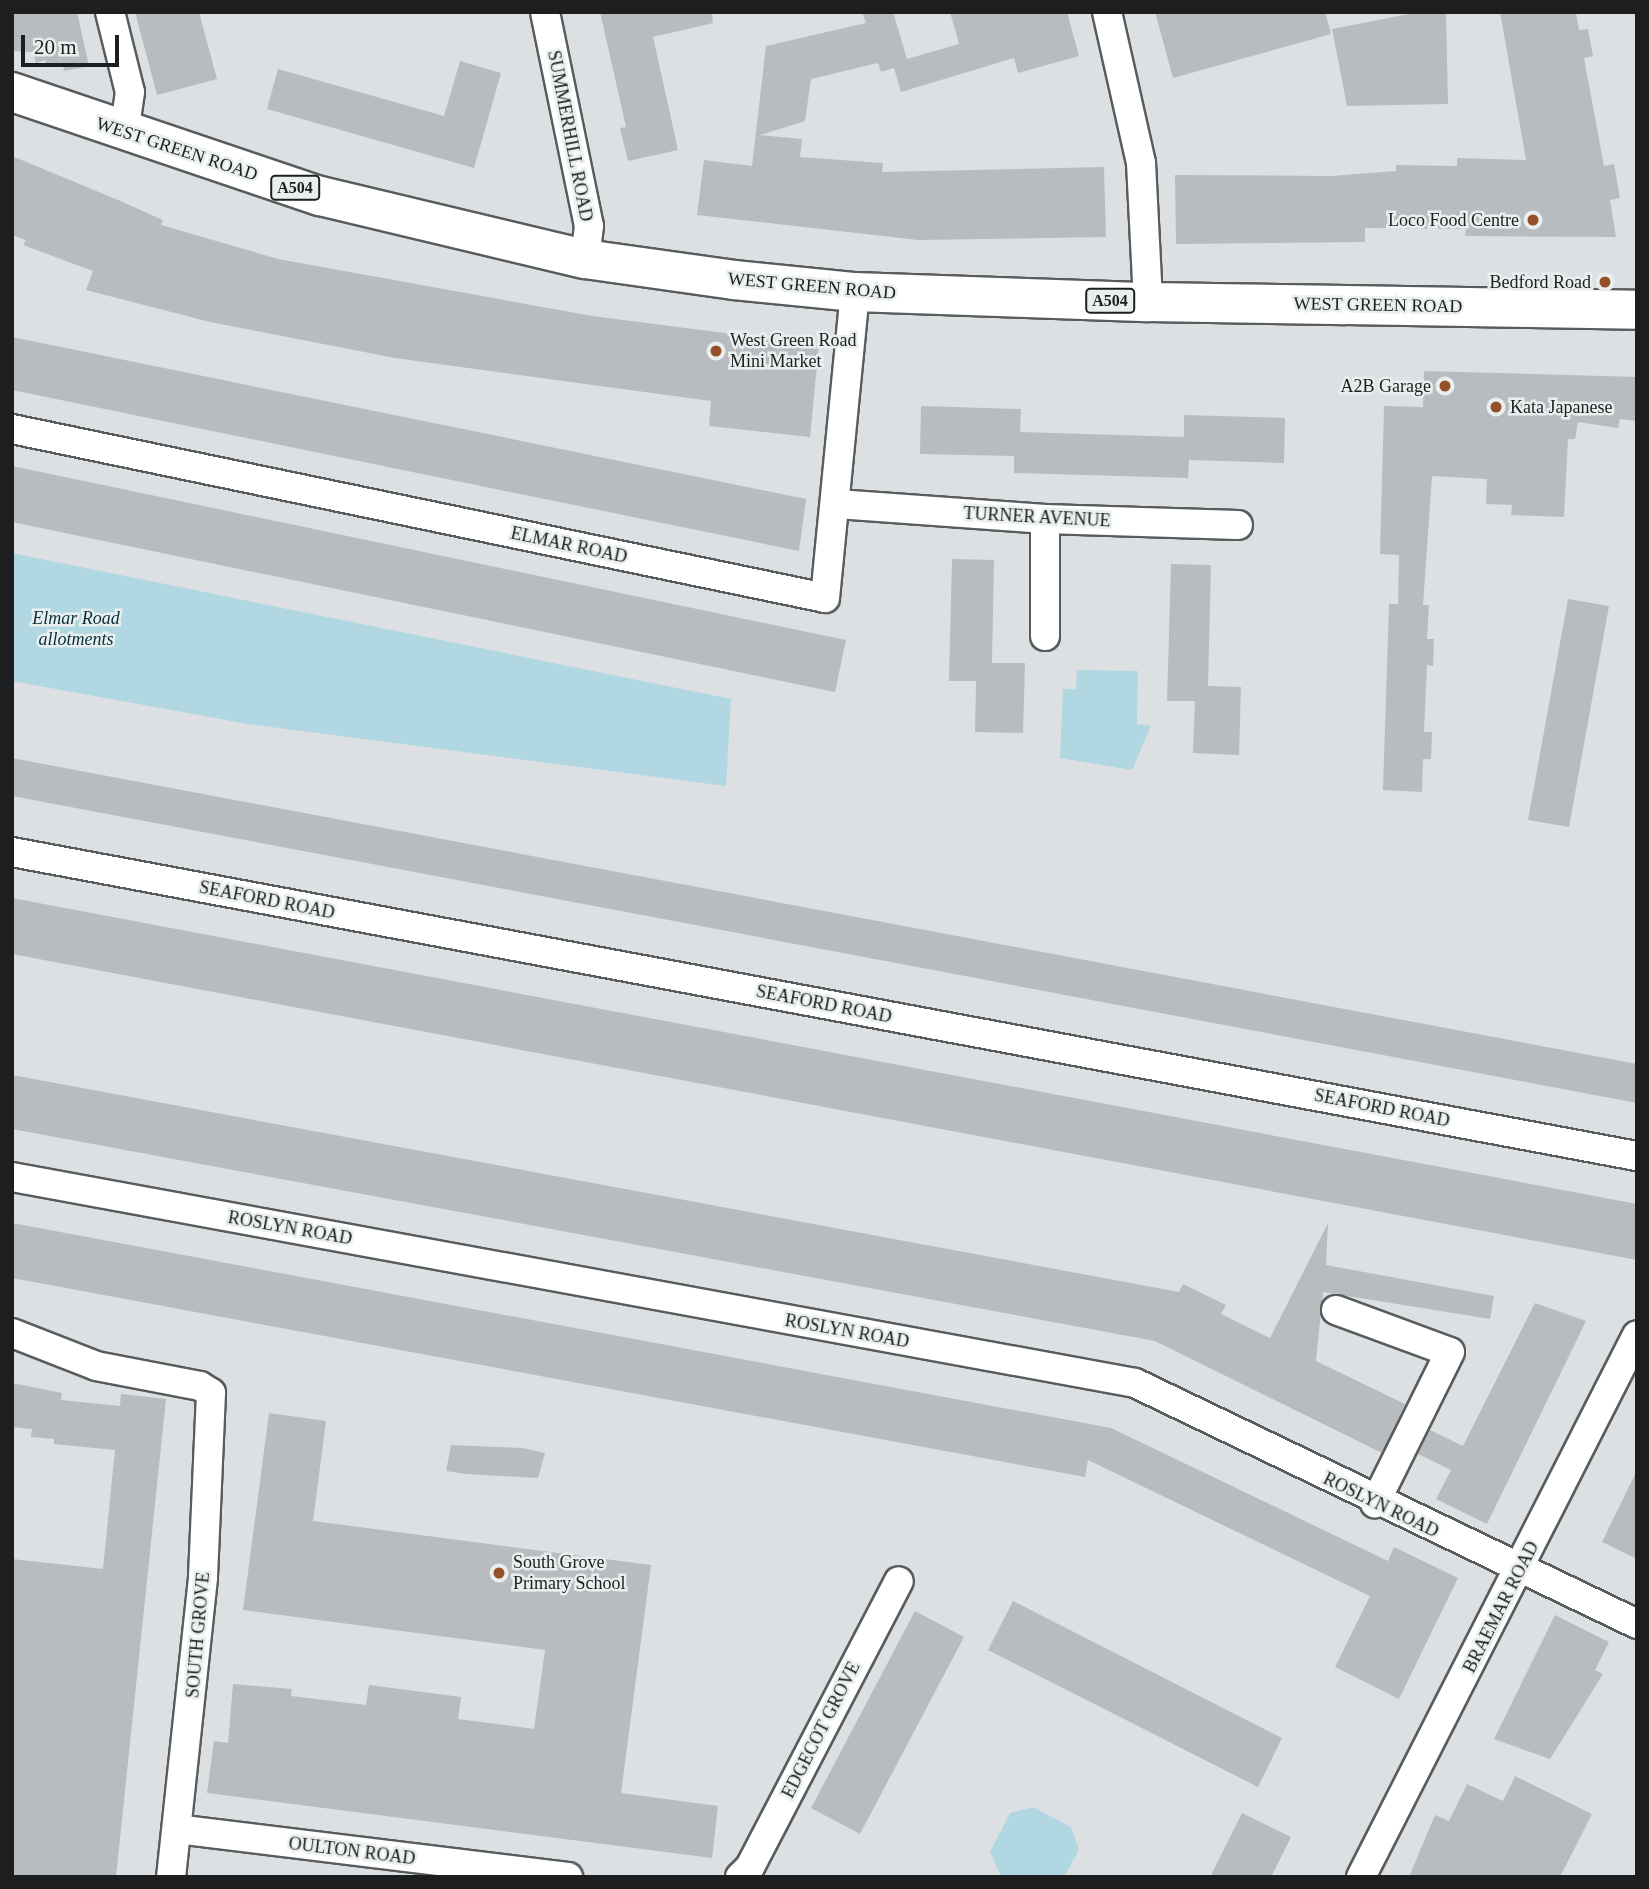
<!DOCTYPE html>
<style>
body{margin:0}
#map{position:relative;width:1649px;height:1889px;overflow:hidden;background:#dce0e2;font-family:"Times New Roman",serif}
div>[style]{position:absolute}
.green>*{inset:0;background:#b0d7e2}
.building>*{inset:0;background:#b8bcbe}
.roads{filter:drop-shadow(2px 0 #585c5d) drop-shadow(-2px 0 #585c5d) drop-shadow(0 2px #585c5d) drop-shadow(0 -2px #585c5d)}
.minor>*{height:28px;margin:-14px;padding:0 14px;transform-origin:14px;border-radius:14px;background:#fff}
.primary>*{height:38px;margin:-19px;padding:0 19px;transform-origin:19px;border-radius:19px;background:#fff}
.dots>*{width:19px;height:19px;translate:-50% -50%;box-sizing:border-box;border:4px solid #e9eeef;border-radius:50%}
span{translate:-50% -50%;white-space:nowrap;text-align:center;line-height:1.15;-webkit-text-stroke:5px #e9eeef;paint-order:stroke}
.shield-label span{padding:2px 5px;background:#e9eeef;border:2px solid;border-radius:5px;-webkit-text-stroke-width:0}
.shield-label{font-size:16px;color:#1c1e1f;font-weight:700}
.street-label{font-size:18px;color:#1c1e1f}
.poi-label{font-size:18px;color:#1c1e1f}
.right{translate:-100% -50%;text-align:right}
.left{translate:0 -50%;text-align:left}
.park-label{font-size:18px;color:#07303a;font-style:italic}
.frame{position:absolute;inset:0;border:14px solid #1c1e1f;pointer-events:none}
.scale{position:absolute;left:21px;top:35px;width:98px;height:32px;box-sizing:border-box;border:4px solid #1c1e1f;border-top:0;padding-left:9px;font-size:21px;line-height:24px;white-space:nowrap;color:#1c1e1f;-webkit-text-stroke:5px #e9eeef;paint-order:stroke}
</style>
<div id="map">
<div class="green">
<div style="clip-path:polygon(12px 553px,731px 699px,726px 786px,248px 724px,12px 681px)"></div>
<div style="clip-path:polygon(1077px 670px,1138px 671px,1137px 724px,1151px 726px,1132px 770px,1060px 758px,1063px 689px,1076px 689px)"></div>
<div style="clip-path:polygon(1033px 1807px,1071px 1827px,1079px 1850px,1064px 1877px,1001px 1877px,990px 1852px,1010px 1813px)"></div>
</div>
<div class="building">
<div style="clip-path:polygon(12px 12px,77px 12px,89px 66px,64px 71px,63px 64px,47px 67px,45px 60px,36px 63px,33px 52px,12px 51px)"></div>
<div style="clip-path:polygon(135px 12px,199px 12px,217px 79px,157px 95px)"></div>
<div style="clip-path:polygon(600px 12px,712px 12px,713px 23px,653px 37px,678px 150px,628px 161px,620px 128px,626px 127px)"></div>
<div style="clip-path:polygon(862px 12px,893px 12px,907px 59px,959px 44px,950px 12px,1067px 12px,1079px 56px,1018px 73px,1014px 58px,901px 92px,894px 68px,881px 72px,878px 63px,811px 79px,805px 121px,760px 135px,802px 139px,800px 157px,883px 163px,882px 172px,1104px 167px,1106px 237px,918px 240px,697px 215px,704px 160px,752px 166px,766px 46px,866px 23px)"></div>
<div style="clip-path:polygon(1155px 12px,1325px 12px,1331px 34px,1173px 78px)"></div>
<div style="clip-path:polygon(1419px 12px,1446px 12px,1448px 104px,1347px 106px,1332px 29px)"></div>
<div style="clip-path:polygon(1500px 12px,1576px 12px,1579px 30px,1588px 29px,1593px 56px,1584px 58px,1604px 166px,1614px 164px,1620px 198px,1610px 200px,1616px 237px,1465px 236px,1466px 229px,1365px 228px,1365px 242px,1176px 244px,1175px 175px,1331px 176px,1396px 171px,1396px 165px,1457px 166px,1457px 158px,1526px 160px)"></div>
<div style="clip-path:polygon(460px 61px,501px 73px,474px 168px,267px 109px,278px 69px,444px 116px)"></div>
<div style="clip-path:polygon(12px 156px,118px 200px,163px 220px,161px 225px,278px 259px,592px 316px,819px 345px,810px 437px,709px 426px,711px 401px,395px 358px,210px 322px,86px 290px,93px 271px,23px 245px,26px 240px,12px 235px)"></div>
<div style="clip-path:polygon(12px 337px,806px 499px,799px 551px,12px 390px)"></div>
<div style="clip-path:polygon(1424px 371px,1637px 377px,1637px 421px,1620px 419px,1618px 428px,1578px 422px,1575px 439px,1568px 439px,1564px 517px,1511px 515px,1512px 505px,1486px 504px,1487px 479px,1432px 476px,1423px 605px,1429px 605px,1427px 639px,1434px 639px,1433px 666px,1427px 665px,1424px 732px,1432px 732px,1431px 759px,1423px 759px,1422px 792px,1383px 790px,1389px 604px,1398px 604px,1399px 555px,1380px 554px,1384px 406px,1423px 407px)"></div>
<div style="clip-path:polygon(921px 406px,1021px 409px,1020px 432px,1184px 437px,1184px 415px,1285px 418px,1284px 463px,1189px 460px,1188px 478px,1014px 473px,1014px 456px,920px 454px)"></div>
<div style="clip-path:polygon(12px 466px,846px 640px,835px 692px,12px 522px)"></div>
<div style="clip-path:polygon(952px 559px,994px 560px,992px 663px,1025px 663px,1023px 733px,975px 732px,976px 681px,949px 681px)"></div>
<div style="clip-path:polygon(1171px 564px,1211px 565px,1208px 686px,1241px 687px,1239px 755px,1193px 753px,1195px 701px,1167px 701px)"></div>
<div style="clip-path:polygon(1568px 599px,1609px 606px,1569px 827px,1528px 820px)"></div>
<div style="clip-path:polygon(12px 758px,1637px 1064px,1637px 1103px,12px 796px)"></div>
<div style="clip-path:polygon(12px 898px,1637px 1204px,1637px 1260px,12px 954px)"></div>
<div style="clip-path:polygon(12px 1075px,1179px 1292px,1183px 1284px,1226px 1305px,1221px 1314px,1270px 1338px,1328px 1223px,1326px 1265px,1494px 1296px,1490px 1319px,1323px 1292px,1316px 1361px,1405px 1404px,1382px 1453px,1155px 1341px,12px 1129px)"></div>
<div style="clip-path:polygon(12px 1223px,1111px 1428px,1388px 1561px,1394px 1547px,1458px 1578px,1399px 1699px,1335px 1667px,1370px 1596px,1088px 1460px,1085px 1477px,12px 1278px)"></div>
<div style="clip-path:polygon(1535px 1303px,1586px 1321px,1487px 1524px,1436px 1499px,1451px 1470px,1418px 1454px,1430px 1430px,1463px 1446px)"></div>
<div style="clip-path:polygon(12px 1383px,62px 1393px,61px 1400px,120px 1406px,121px 1394px,166px 1399px,116px 1877px,12px 1877px,12px 1559px,103px 1569px,115px 1450px,54px 1444px,54px 1439px,31px 1437px,32px 1429px,12px 1427px)"></div>
<div style="clip-path:polygon(269px 1413px,326px 1421px,313px 1521px,651px 1565px,621px 1793px,718px 1806px,712px 1858px,207px 1793px,214px 1741px,228px 1743px,233px 1684px,292px 1689px,291px 1696px,366px 1705px,369px 1685px,461px 1697px,458px 1719px,534px 1729px,545px 1650px,243px 1610px)"></div>
<div style="clip-path:polygon(451px 1445px,523px 1448px,545px 1453px,538px 1478px,466px 1474px,446px 1471px)"></div>
<div style="clip-path:polygon(1637px 1470px,1637px 1559px,1602px 1542px)"></div>
<div style="clip-path:polygon(1013px 1601px,1282px 1738px,1258px 1787px,988px 1650px)"></div>
<div style="clip-path:polygon(915px 1611px,964px 1637px,860px 1834px,811px 1808px)"></div>
<div style="clip-path:polygon(1555px 1615px,1609px 1642px,1595px 1670px,1603px 1674px,1550px 1759px,1494px 1739px)"></div>
<div style="clip-path:polygon(1515px 1776px,1592px 1814px,1560px 1877px,1409px 1877px,1435px 1815px,1449px 1821px,1467px 1784px,1503px 1801px)"></div>
<div style="clip-path:polygon(1242px 1813px,1291px 1837px,1271px 1877px,1210px 1877px)"></div>
</div>
<div class="roads">
<div class="minor">
<div style="left:110px;top:12px;width:82px;rotate:76deg"></div>
<div style="left:130px;top:92px;width:41px;rotate:98.3deg"></div>
<div style="left:545px;top:12px;width:218px;rotate:78.4deg"></div>
<div style="left:589px;top:226px;width:33px;rotate:97deg"></div>
<div style="left:1107px;top:12px;width:155px;rotate:77.3deg"></div>
<div style="left:1141px;top:163px;width:139px;rotate:87.1deg"></div>
<div style="left:12px;top:429px;width:830px;rotate:11.74deg"></div>
<div style="left:825px;top:598px;width:307px;rotate:-84.4deg"></div>
<div style="left:837px;top:504px;width:209px;rotate:4.1deg"></div>
<div style="left:1045px;top:519px;width:193px;rotate:1.8deg"></div>
<div style="left:1045px;top:519px;width:117px;rotate:90deg"></div>
<div style="left:12px;top:852px;width:1653px;rotate:10.6deg"></div>
<div style="left:12px;top:1177px;width:1142px;rotate:10.39deg"></div>
<div style="left:1135px;top:1383px;width:557px;rotate:25.64deg"></div>
<div style="left:1336px;top:1310px;width:121px;rotate:20.2deg"></div>
<div style="left:1450px;top:1352px;width:169px;rotate:116.4deg"></div>
<div style="left:12px;top:1333px;width:90px;rotate:21.4deg"></div>
<div style="left:96px;top:1366px;width:106px;rotate:10.9deg"></div>
<div style="left:200px;top:1386px;width:13px;rotate:32deg"></div>
<div style="left:211px;top:1393px;width:185px;rotate:92.5deg"></div>
<div style="left:203px;top:1578px;width:301px;rotate:96.1deg"></div>
<div style="left:177px;top:1829px;width:394px;rotate:7deg"></div>
<div style="left:740px;top:1877px;width:14px;rotate:-45deg"></div>
<div style="left:750px;top:1867px;width:322px;rotate:-62.5deg"></div>
<div style="left:1361px;top:1877px;width:608px;rotate:-63.01deg"></div>
</div>
<div class="primary">
<div style="left:12px;top:92px;width:325px;rotate:18.7deg"></div>
<div style="left:320px;top:196px;width:272px;rotate:13.4deg"></div>
<div style="left:585px;top:259px;width:150px;rotate:8deg"></div>
<div style="left:734px;top:280px;width:122px;rotate:5.7deg"></div>
<div style="left:855px;top:292px;width:293px;rotate:2deg"></div>
<div style="left:1148px;top:302px;width:489px;rotate:0.9deg"></div>
</div>
</div>
<div class="dots">
<div style="left:1533px;top:220px;background:#965027"></div>
<div style="left:1605px;top:282px;background:#965027"></div>
<div style="left:716px;top:351px;background:#965027"></div>
<div style="left:1445px;top:386px;background:#965027"></div>
<div style="left:1496px;top:407px;background:#965027"></div>
<div style="left:499px;top:1573px;background:#965027"></div>
</div>
<div class="shield-label">
<span style="left:295px;top:188px">A504</span>
<span style="left:1110px;top:301px">A504</span>
</div>
<div class="street-label">
<span style="left:570px;top:136px;rotate:79deg">SUMMERHILL ROAD</span>
<span style="left:177px;top:149px;rotate:18deg">WEST GREEN ROAD</span>
<span style="left:812px;top:286px;rotate:5deg">WEST GREEN ROAD</span>
<span style="left:1378px;top:305px;rotate:1deg">WEST GREEN ROAD</span>
<span style="left:1037px;top:517px;rotate:3deg">TURNER AVENUE</span>
<span style="left:569px;top:545px;rotate:12deg">ELMAR ROAD</span>
<span style="left:267px;top:900px;rotate:11deg">SEAFORD ROAD</span>
<span style="left:824px;top:1004px;rotate:11deg">SEAFORD ROAD</span>
<span style="left:1382px;top:1108px;rotate:11deg">SEAFORD ROAD</span>
<span style="left:290px;top:1228px;rotate:10deg">ROSLYN ROAD</span>
<span style="left:847px;top:1331px;rotate:10deg">ROSLYN ROAD</span>
<span style="left:1381px;top:1505px;rotate:26deg">ROSLYN ROAD</span>
<span style="left:1501px;top:1607px;rotate:-63deg">BRAEMAR ROAD</span>
<span style="left:198px;top:1635px;rotate:-85deg">SOUTH GROVE</span>
<span style="left:821px;top:1730px;rotate:-63deg">EDGECOT GROVE</span>
<span style="left:352px;top:1851px;rotate:7deg">OULTON ROAD</span>
</div>
<div class="poi-label">
<span class="right" style="left:1519px;top:220px">Loco Food Centre</span>
<span class="right" style="left:1591px;top:282px">Bedford Road</span>
<span class="left" style="left:730px;top:351px">West Green Road<br>Mini Market</span>
<span class="right" style="left:1431px;top:386px">A2B Garage</span>
<span class="left" style="left:1510px;top:407px">Kata Japanese</span>
<span class="left" style="left:513px;top:1573px">South Grove<br>Primary School</span>
</div>
<div class="park-label">
<span style="left:76px;top:629px">Elmar Road<br>allotments</span>
</div>
<div class="frame"></div>
<div class="scale">20 m</div>
</div>
